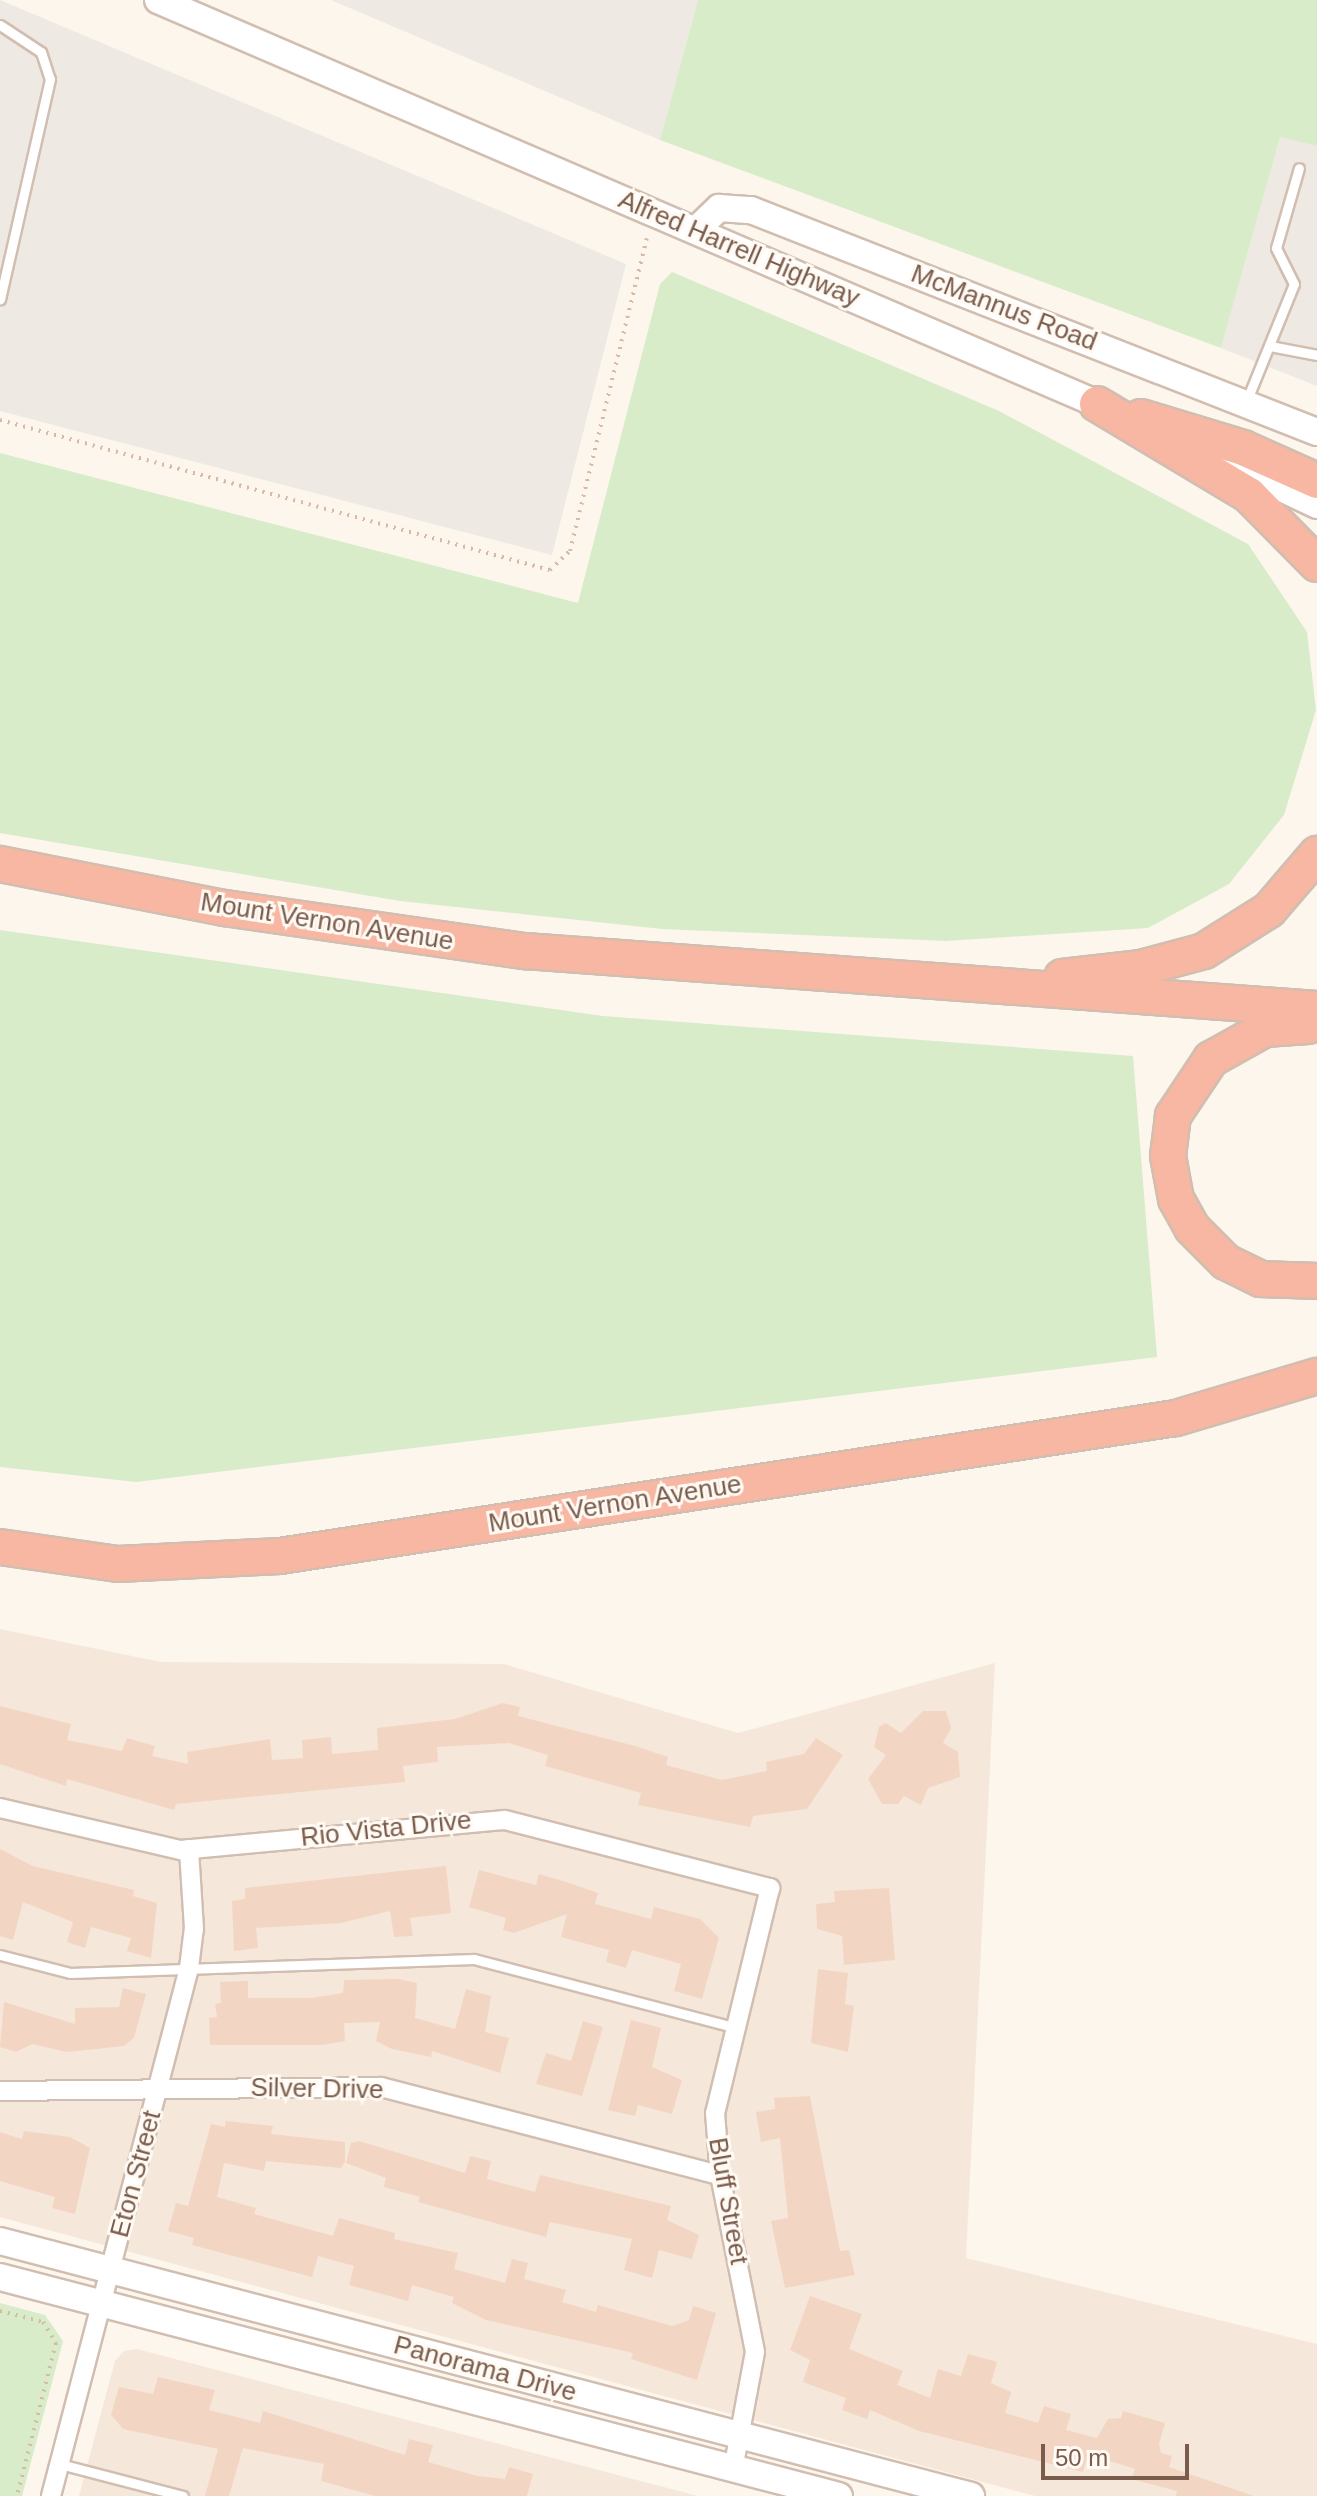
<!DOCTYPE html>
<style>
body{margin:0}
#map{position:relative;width:1317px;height:2496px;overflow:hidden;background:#fdf6ec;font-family:Arial,sans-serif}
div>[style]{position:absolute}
.residential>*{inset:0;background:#f5e8da}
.industrial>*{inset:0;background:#efe9e4}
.green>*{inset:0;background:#d8ecc9}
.building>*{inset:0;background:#f3d5c3}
.path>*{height:4px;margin-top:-2px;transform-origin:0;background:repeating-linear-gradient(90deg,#d9b8a5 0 2px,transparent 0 8px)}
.roads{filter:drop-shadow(2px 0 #d1beb0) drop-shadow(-2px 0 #d1beb0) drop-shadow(0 2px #d1beb0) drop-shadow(0 -2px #d1beb0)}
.lane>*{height:9px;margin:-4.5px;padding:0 4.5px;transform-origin:4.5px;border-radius:4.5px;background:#fff}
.street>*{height:18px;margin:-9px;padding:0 9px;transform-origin:9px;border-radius:9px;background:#fff}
.secondary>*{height:26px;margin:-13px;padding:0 13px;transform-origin:13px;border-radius:13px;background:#fff}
.highway>*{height:34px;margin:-17px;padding:0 17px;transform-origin:17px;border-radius:17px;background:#f7b7a3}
span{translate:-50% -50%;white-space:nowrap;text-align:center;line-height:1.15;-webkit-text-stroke:6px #fffaf3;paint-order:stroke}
.street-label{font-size:26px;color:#7a5c4d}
.scale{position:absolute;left:1041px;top:2444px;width:148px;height:36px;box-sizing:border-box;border:4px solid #7a5c4d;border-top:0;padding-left:10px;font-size:24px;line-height:28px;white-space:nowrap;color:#7a5c4d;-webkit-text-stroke:6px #fffaf3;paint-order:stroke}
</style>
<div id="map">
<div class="residential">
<div style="clip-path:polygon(0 1629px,161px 1662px,504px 1664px,738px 1733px,995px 1663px,966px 2258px,1317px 2344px,1317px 2496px,1035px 2496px,0 2217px)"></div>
<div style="clip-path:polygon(137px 2349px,698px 2496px,79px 2496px,115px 2361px,124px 2351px)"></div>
</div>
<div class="industrial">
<div style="clip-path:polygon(0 0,626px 264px,552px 555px,0 411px)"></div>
<div style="clip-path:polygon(331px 0,698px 0,660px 140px)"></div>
<div style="clip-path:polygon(1280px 136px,1317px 146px,1317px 386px,1221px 348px)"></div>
</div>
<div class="green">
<div style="clip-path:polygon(698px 0,1317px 0,1317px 146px,1280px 137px,1221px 348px,660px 140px)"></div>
<div style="clip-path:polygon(672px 272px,999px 411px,1248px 544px,1307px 632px,1316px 710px,1284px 815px,1229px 884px,1148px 928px,946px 941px,662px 929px,400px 901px,0 833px,0 453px,578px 603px,660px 284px)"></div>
<div style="clip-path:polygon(0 930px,603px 1016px,1133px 1056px,1157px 1357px,136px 1482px,0 1467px)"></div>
<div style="clip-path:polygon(0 2303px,45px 2315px,63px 2341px,22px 2496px,0 2496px)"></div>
</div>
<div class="building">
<div style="clip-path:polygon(503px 1703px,520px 1707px,518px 1716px,635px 1746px,668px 1757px,666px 1765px,722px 1780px,767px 1771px,766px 1762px,804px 1754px,816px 1738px,843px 1755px,807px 1809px,753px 1816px,750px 1827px,638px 1805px,641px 1793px,545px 1766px,548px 1755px,509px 1743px,437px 1747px,438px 1762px,403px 1766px,405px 1782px,176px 1804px,174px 1810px,67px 1779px,66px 1786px,0 1764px,0 1706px,71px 1724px,67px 1740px,122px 1751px,127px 1738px,155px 1746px,152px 1756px,188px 1764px,187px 1752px,270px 1739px,272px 1760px,303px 1758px,302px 1740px,331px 1737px,332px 1754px,378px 1750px,377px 1728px,455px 1719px)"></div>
<div style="clip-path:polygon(923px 1711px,946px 1711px,951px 1728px,943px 1743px,958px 1752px,960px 1777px,928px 1788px,921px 1805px,904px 1796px,898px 1804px,882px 1804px,868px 1779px,886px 1755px,874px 1747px,879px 1727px,886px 1723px,901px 1733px)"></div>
<div style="clip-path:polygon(0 1849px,33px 1866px,134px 1890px,133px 1896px,157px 1903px,151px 1958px,127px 1951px,131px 1938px,91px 1927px,85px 1948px,67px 1942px,73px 1922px,23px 1902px,13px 1940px,0 1936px)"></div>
<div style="clip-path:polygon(446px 1866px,451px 1913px,410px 1918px,413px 1936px,394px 1937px,390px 1911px,341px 1923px,256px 1928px,258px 1948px,234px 1951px,232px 1901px,245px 1899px,245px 1888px)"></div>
<div style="clip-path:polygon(479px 1870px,536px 1885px,539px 1874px,563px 1881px,598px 1893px,595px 1904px,651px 1919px,654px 1907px,700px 1919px,719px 1938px,702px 1999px,674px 1991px,681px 1964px,632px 1950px,626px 1968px,606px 1962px,609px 1950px,561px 1937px,567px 1914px,514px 1933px,503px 1930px,506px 1918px,469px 1907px)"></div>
<div style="clip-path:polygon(889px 1888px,895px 1960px,844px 1965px,842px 1936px,817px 1929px,816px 1904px,835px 1902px,834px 1891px)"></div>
<div style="clip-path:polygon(818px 1969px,848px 1973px,845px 2004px,854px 2006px,848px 2052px,811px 2043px)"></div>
<div style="clip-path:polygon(398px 1979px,417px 1983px,415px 2018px,455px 2029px,466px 1989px,491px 1996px,485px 2032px,509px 2038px,500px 2073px,432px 2051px,431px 2057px,392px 2049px,376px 2041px,380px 2022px,344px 2023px,345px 2041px,322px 2045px,210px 2045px,209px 2018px,217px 2017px,215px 2004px,221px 2003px,220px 1982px,248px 1981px,248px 1998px,312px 1998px,343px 1993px,344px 1980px)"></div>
<div style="clip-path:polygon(123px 1988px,146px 1994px,134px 2038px,124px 2046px,67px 2052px,32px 2044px,16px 2052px,0 2047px,4px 2002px,75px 2024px,75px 2008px,119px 2007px)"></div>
<div style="clip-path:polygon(631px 2020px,661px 2028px,652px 2067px,682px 2080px,672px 2114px,638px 2105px,635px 2116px,608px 2110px)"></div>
<div style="clip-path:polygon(583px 2021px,603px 2027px,582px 2096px,536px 2084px,546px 2053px,571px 2061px)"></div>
<div style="clip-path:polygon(810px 2096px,840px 2251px,849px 2250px,855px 2275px,785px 2288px,771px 2221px,788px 2218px,780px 2138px,761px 2142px,756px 2112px,775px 2109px,774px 2098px)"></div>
<div style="clip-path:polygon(226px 2121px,273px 2126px,271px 2134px,345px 2142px,345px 2162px,341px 2168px,266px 2161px,264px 2171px,224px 2163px,217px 2197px,256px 2208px,254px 2214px,333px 2236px,339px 2218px,395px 2233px,394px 2239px,458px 2253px,454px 2269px,505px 2283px,512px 2259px,528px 2263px,524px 2279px,566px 2290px,562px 2302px,596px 2312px,598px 2305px,672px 2326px,689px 2320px,693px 2306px,716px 2313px,697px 2380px,631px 2359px,633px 2353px,486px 2320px,452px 2303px,454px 2297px,412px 2285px,408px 2301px,349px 2285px,354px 2266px,318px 2256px,312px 2277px,192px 2245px,194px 2238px,168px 2231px,176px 2203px,188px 2206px,211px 2124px,225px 2127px)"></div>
<div style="clip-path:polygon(24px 2131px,70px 2137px,90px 2148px,75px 2214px,52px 2208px,55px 2197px,0 2181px,0 2132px,22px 2139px)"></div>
<div style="clip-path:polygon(359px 2141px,465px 2173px,470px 2156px,491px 2161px,487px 2179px,535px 2192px,540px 2175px,671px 2206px,667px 2220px,699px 2235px,692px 2259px,659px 2250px,652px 2278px,624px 2270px,632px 2239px,550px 2222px,546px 2237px,418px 2202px,420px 2197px,384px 2187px,386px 2178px,346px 2163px,351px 2143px)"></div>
<div style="clip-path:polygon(810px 2296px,862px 2314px,849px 2349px,903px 2371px,897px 2385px,930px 2398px,938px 2369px,961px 2376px,968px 2354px,997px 2362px,991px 2383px,1011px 2392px,1005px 2413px,1038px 2423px,1044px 2406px,1071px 2414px,1066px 2430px,1097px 2438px,1108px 2419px,1121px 2418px,1123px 2411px,1165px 2423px,1159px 2444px,1161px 2453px,1172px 2456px,1169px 2467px,1254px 2496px,1176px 2496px,1177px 2491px,1131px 2479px,1135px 2469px,1088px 2454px,1083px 2472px,919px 2431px,870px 2410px,867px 2419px,842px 2410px,846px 2398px,803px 2382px,810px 2360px,790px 2350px)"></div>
<div style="clip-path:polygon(158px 2377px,215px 2390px,209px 2410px,260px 2423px,263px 2411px,405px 2455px,409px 2439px,433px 2445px,428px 2462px,477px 2476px,505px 2479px,509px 2467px,533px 2474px,527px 2496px,375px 2496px,321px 2481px,324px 2464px,243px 2448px,229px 2496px,205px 2496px,218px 2449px,123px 2429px,111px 2415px,119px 2387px,153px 2394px)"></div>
</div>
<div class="path">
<div style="left:0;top:420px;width:570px;rotate:15.26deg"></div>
<div style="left:550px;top:570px;width:28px;rotate:-44deg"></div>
<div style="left:570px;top:551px;width:322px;rotate:-76.2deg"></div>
<div style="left:0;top:2311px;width:44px;rotate:14.3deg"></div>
<div style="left:43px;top:2322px;width:25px;rotate:58deg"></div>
<div style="left:56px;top:2343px;width:158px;rotate:104.3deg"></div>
</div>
<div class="roads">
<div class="lane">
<div style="left:0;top:25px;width:49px;rotate:33.4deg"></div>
<div style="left:41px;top:52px;width:28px;rotate:72deg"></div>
<div style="left:50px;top:79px;width:226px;rotate:102.8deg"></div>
<div style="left:1270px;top:346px;width:48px;rotate:10.8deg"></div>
<div style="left:1246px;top:402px;width:127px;rotate:-67.9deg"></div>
<div style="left:1294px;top:284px;width:40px;rotate:-116.6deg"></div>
<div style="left:1276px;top:248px;width:83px;rotate:-74deg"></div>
<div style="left:0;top:1955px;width:72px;rotate:14.4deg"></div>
<div style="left:70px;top:1973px;width:404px;rotate:-2deg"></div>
<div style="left:474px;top:1959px;width:269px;rotate:14.7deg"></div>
<div style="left:60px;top:2464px;width:127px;rotate:14.6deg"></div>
</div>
<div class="street">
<div style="left:0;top:1808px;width:186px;rotate:13.1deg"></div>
<div style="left:181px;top:1850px;width:325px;rotate:-5.3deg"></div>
<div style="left:505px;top:1820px;width:274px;rotate:14.4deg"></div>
<div style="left:770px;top:1888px;width:232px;rotate:103.7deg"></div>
<div style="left:715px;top:2113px;width:62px;rotate:85.4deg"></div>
<div style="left:720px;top:2175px;width:180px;rotate:78.8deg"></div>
<div style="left:755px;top:2352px;width:119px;rotate:100.6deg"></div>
<div style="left:0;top:2091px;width:381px;rotate:-0.6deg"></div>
<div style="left:381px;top:2087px;width:350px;rotate:14.6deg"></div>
<div style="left:51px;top:2496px;width:546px;rotate:-75.35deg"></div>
<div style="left:189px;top:1968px;width:39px;rotate:-83deg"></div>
<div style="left:194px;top:1929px;width:80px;rotate:-93.6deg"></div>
</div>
<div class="secondary">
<div style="left:158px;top:0;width:1041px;rotate:23.26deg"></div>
<div style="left:696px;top:230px;width:32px;rotate:-44deg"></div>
<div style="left:719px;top:208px;width:32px;rotate:4deg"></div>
<div style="left:751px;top:210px;width:608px;rotate:21.42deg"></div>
<div style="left:1197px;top:448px;width:133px;rotate:25.4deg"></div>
<div style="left:0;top:2241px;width:1004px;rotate:14.71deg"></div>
<div style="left:0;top:2277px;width:867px;rotate:14.63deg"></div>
</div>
<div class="highway">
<div style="left:1097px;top:404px;width:177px;rotate:30.9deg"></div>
<div style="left:1249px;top:495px;width:97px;rotate:45.4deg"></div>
<div style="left:1141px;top:417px;width:107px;rotate:16.9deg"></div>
<div style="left:1243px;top:448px;width:81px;rotate:24deg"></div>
<div style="left:0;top:864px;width:229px;rotate:11.1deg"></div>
<div style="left:225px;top:908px;width:303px;rotate:8.2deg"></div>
<div style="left:525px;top:951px;width:794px;rotate:4.19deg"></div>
<div style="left:1062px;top:977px;width:80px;rotate:-6.5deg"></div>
<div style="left:1141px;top:968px;width:65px;rotate:-15.1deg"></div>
<div style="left:1204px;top:951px;width:77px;rotate:-32.2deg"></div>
<div style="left:1269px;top:910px;width:74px;rotate:-49.4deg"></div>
<div style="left:1308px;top:1026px;width:43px;rotate:176deg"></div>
<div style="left:1265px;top:1029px;width:62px;rotate:150.9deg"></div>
<div style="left:1211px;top:1059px;width:69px;rotate:123.7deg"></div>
<div style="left:1173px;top:1116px;width:40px;rotate:97.1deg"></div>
<div style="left:1168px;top:1156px;width:44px;rotate:79.5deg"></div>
<div style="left:1176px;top:1199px;width:33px;rotate:61deg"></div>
<div style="left:1192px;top:1228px;width:48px;rotate:45deg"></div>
<div style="left:1226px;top:1262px;width:39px;rotate:26deg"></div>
<div style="left:1261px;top:1279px;width:56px;rotate:2deg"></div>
<div style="left:0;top:1547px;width:119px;rotate:8.2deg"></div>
<div style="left:118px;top:1564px;width:162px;rotate:-2.8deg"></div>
<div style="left:280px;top:1556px;width:907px;rotate:-8.76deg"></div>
<div style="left:1176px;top:1418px;width:147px;rotate:-16.6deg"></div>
</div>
</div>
<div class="street-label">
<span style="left:739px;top:249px;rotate:23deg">Alfred Harrell Highway</span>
<span style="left:1004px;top:308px;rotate:21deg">McMannus Road</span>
<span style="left:327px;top:922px;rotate:9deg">Mount Vernon Avenue</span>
<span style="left:615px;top:1504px;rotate:-9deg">Mount Vernon Avenue</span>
<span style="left:386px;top:1829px;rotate:-6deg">Rio Vista Drive</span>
<span style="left:317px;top:2089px;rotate:1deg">Silver Drive</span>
<span style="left:136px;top:2174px;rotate:-75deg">Eton Street</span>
<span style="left:728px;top:2201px;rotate:80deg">Bluff Street</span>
<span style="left:485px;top:2369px;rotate:15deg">Panorama Drive</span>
</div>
<div class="scale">50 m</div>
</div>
